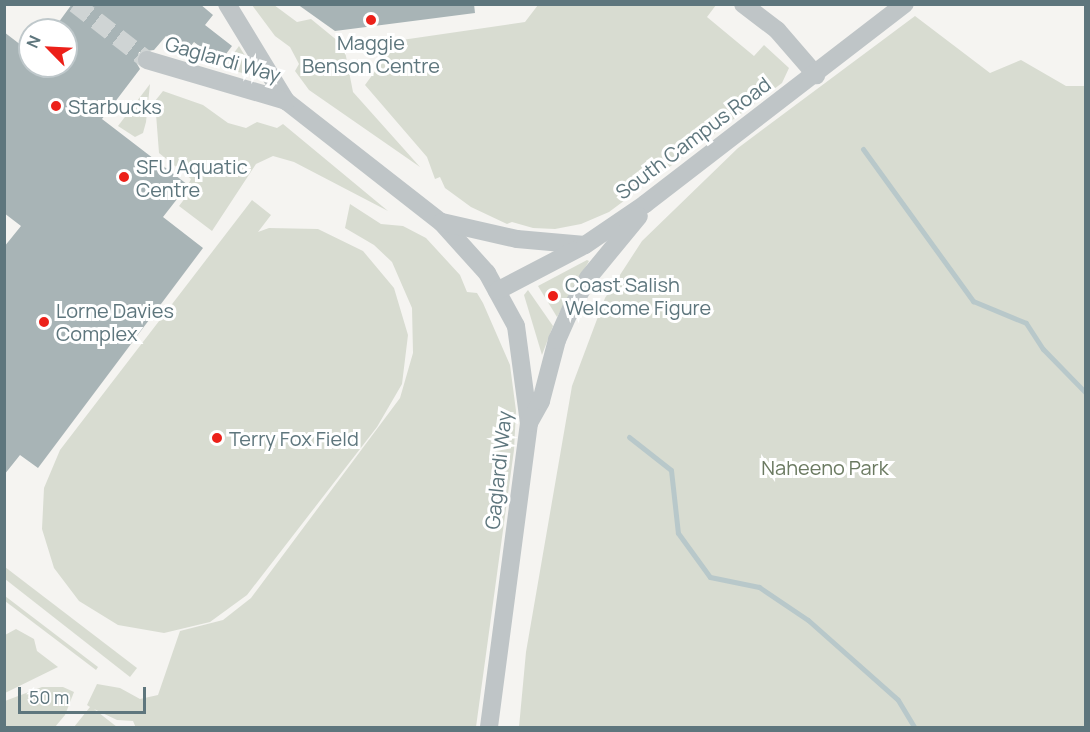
<!DOCTYPE html>
<style>
body{margin:0}
#map{position:relative;width:1090px;height:732px;overflow:hidden;background:#f5f4f1;font-family:Manrope,sans-serif}
div>[style]{position:absolute}
.green>*{inset:0;background:#d8dcd1}
.stream>*{height:5px;margin:-2.5px;padding:0 2.5px;transform-origin:2.5px;border-radius:2.5px;background:#b8c8ca}
.building>*{inset:0;background:#a8b4b6}
.minor-tunnel>*{height:18px;margin-top:-9px;transform-origin:0;background:repeating-linear-gradient(90deg,#cfd4d4 0 18px,transparent 0 27px)}
.minor>*{height:18px;margin:-9px;padding:0 9px;transform-origin:9px;border-radius:9px;background:#bfc5c7}
.dots>*{width:16px;height:16px;translate:-50% -50%;box-sizing:border-box;border:3px solid #fff;border-radius:50%}
span{translate:-50% -50%;white-space:nowrap;text-align:center;line-height:1.15;-webkit-text-stroke:6px #fff;paint-order:stroke}
.poi-label{font-size:20px;color:#5e767d}
.left{translate:0 -50%;text-align:left}
.street-label{font-size:20px;color:#5e767d}
.park-label{font-size:20px;color:#6b7a61}
.frame{position:absolute;inset:0;border:6px solid #5e767d;pointer-events:none}
.north{position:absolute;left:18px;top:18px;width:60px;height:60px;box-sizing:border-box;background:#fff;border:2px solid #bfc8cb;border-radius:50%;rotate:294deg;font-size:16px;font-weight:700;line-height:24px;text-align:center;color:#5e767d}
.north::after{content:'';display:block;margin:auto;width:21px;height:27px;background:#ec2019;clip-path:polygon(50% 0,100% 100%,50% 72%,0 100%)}
.scale{position:absolute;left:18px;top:687px;width:128px;height:27px;box-sizing:border-box;border:3px solid #5e767d;border-top:0;padding-left:8px;font-size:18px;line-height:21px;white-space:nowrap;color:#5e767d;-webkit-text-stroke:4px #fff;paint-order:stroke}
</style>
<div id="map">
<div class="green">
<div style="clip-path:polygon(252px 5px,274px 5px,297px 22px,311px 19px,344px 46px,353px 92px,420px 167px,309px 90px,295px 71px,299px 64px,290px 47px,275px 36px)"></div>
<div style="clip-path:polygon(538px 5px,716px 5px,707px 17px,754px 56px,764px 45px,789px 68px,782px 83px,609px 212px,581px 224px,555px 229px,533px 228px,512px 222px,507px 224px,471px 207px,445px 188px,440px 177px,435px 179px,427px 157px,365px 85px,389px 52px,388px 42px,525px 22px)"></div>
<div style="clip-path:polygon(915px 16px,990px 73px,1021px 60px,1066px 86px,1085px 86px,1085px 727px,519px 727px,526px 652px,572px 386px,605px 298px,642px 241px,738px 148px)"></div>
<div style="clip-path:polygon(239px 46px,255px 72px,254px 76px,223px 68px)"></div>
<div style="clip-path:polygon(150px 84px,146px 122px,143px 133px,135px 137px,118px 126px)"></div>
<div style="clip-path:polygon(163px 91px,203px 105px,228px 123px,246px 128px,257px 122px,277px 128px,283px 124px,388px 211px,294px 162px,273px 156px,256px 164px,212px 231px,179px 206px,192px 189px,188px 185px,191px 179px,159px 153px,155px 101px)"></div>
<div style="clip-path:polygon(252px 200px,271px 215px,258px 232px,269px 228px,318px 229px,363px 251px,394px 288px,408px 335px,402px 384px,377px 427px,247px 595px,210px 622px,164px 633px,118px 625px,79px 601px,54px 568px,42px 529px,44px 488px,60px 450px)"></div>
<div style="clip-path:polygon(350px 204px,381px 224px,403px 226px,426px 238px,460px 275px,467px 292px,477px 293px,483px 303px,510px 365px,516px 411px,514px 450px,476px 727px,136px 728px,133px 721px,117px 720px,94px 709px,117px 727px,74px 727px,90px 707px,87px 705px,97px 684px,120px 688px,140px 699px,158px 695px,180px 631px,223px 620px,251px 598px,400px 398px,413px 353px,412px 308px,392px 262px,374px 245px,345px 228px)"></div>
<div style="clip-path:polygon(587px 260px,589px 261px,557px 317px,538px 286px)"></div>
<div style="clip-path:polygon(528px 290px,553px 326px,542px 355px,524px 295px)"></div>
<div style="clip-path:polygon(5px 567px,137px 668px,130px 677px,5px 579px)"></div>
<div style="clip-path:polygon(5px 596px,98px 667px,96px 670px,5px 601px)"></div>
<div style="clip-path:polygon(16px 629px,34px 639px,37px 651px,58px 667px,5px 693px,5px 635px)"></div>
<div style="clip-path:polygon(42px 687px,63px 687px,74px 692px,65px 715px,55px 727px,5px 727px,5px 701px)"></div>
</div>
<div class="stream">
<div style="left:863px;top:149px;width:188px;rotate:54.1deg"></div>
<div style="left:973px;top:301px;width:57px;rotate:22.5deg"></div>
<div style="left:1026px;top:323px;width:31px;rotate:57deg"></div>
<div style="left:1043px;top:349px;width:62px;rotate:45.7deg"></div>
<div style="left:629px;top:437px;width:53px;rotate:38.2deg"></div>
<div style="left:671px;top:470px;width:63px;rotate:83.7deg"></div>
<div style="left:678px;top:533px;width:54px;rotate:54deg"></div>
<div style="left:710px;top:577px;width:50px;rotate:11.5deg"></div>
<div style="left:759px;top:587px;width:59px;rotate:34deg"></div>
<div style="left:808px;top:620px;width:120px;rotate:41.6deg"></div>
<div style="left:898px;top:700px;width:33px;rotate:59deg"></div>
</div>
<div class="building">
<div style="clip-path:polygon(72px 4px,200px 4px,213px 15px,205px 25px,232px 46px,220px 62px,194px 42px,186px 52px,166px 36px,154px 50px,139px 52px,136px 62px,140px 69px,102px 119px,188px 185px,163px 217px,203px 248px,38px 468px,20px 455px,4px 475px,4px 247px,21px 226px,4px 213px,4px 32px,30px 52px,30px 66px,66px 66px,66px 30px,53px 30px)"></div>
<div style="clip-path:polygon(297px 4px,474px 4px,475px 13px,335px 31px)"></div>
</div>
<div class="minor-tunnel">
<div style="left:75px;top:4px;width:91px;rotate:37.9deg"></div>
</div>
<div class="minor">
<div style="left:227px;top:4px;width:114px;rotate:58.7deg"></div>
<div style="left:286px;top:101px;width:197px;rotate:38deg"></div>
<div style="left:441px;top:222px;width:69px;rotate:48deg"></div>
<div style="left:487px;top:273px;width:60px;rotate:61.3deg"></div>
<div style="left:516px;top:326px;width:98px;rotate:82.4deg"></div>
<div style="left:529px;top:423px;width:308px;rotate:97.5deg"></div>
<div style="left:743px;top:4px;width:43px;rotate:37.4deg"></div>
<div style="left:777px;top:30px;width:60px;rotate:49.1deg"></div>
<div style="left:147px;top:60px;width:145px;rotate:16.4deg"></div>
<div style="left:442px;top:222px;width:77px;rotate:12.8deg"></div>
<div style="left:517px;top:239px;width:68px;rotate:5deg"></div>
<div style="left:497px;top:291px;width:99px;rotate:-27.6deg"></div>
<div style="left:585px;top:245px;width:73px;rotate:-34.3deg"></div>
<div style="left:645px;top:204px;width:328px;rotate:-37.6deg"></div>
<div style="left:529px;top:423px;width:25px;rotate:-61deg"></div>
<div style="left:541px;top:401px;width:63px;rotate:-75.3deg"></div>
<div style="left:557px;top:340px;width:34px;rotate:-66deg"></div>
<div style="left:571px;top:309px;width:35px;rotate:-61deg"></div>
<div style="left:588px;top:278px;width:80px;rotate:-50.6deg"></div>
</div>
<div class="dots">
<div style="left:371px;top:20px;background:#ec2019"></div>
<div style="left:56px;top:106px;background:#ec2019"></div>
<div style="left:124px;top:177px;background:#ec2019"></div>
<div style="left:553px;top:296px;background:#ec2019"></div>
<div style="left:44px;top:322px;background:#ec2019"></div>
<div style="left:217px;top:438px;background:#ec2019"></div>
</div>
<div class="poi-label">
<span style="left:371px;top:54px">Maggie<br>Benson Centre</span>
<span class="left" style="left:68px;top:106px">Starbucks</span>
<span class="left" style="left:136px;top:178px">SFU Aquatic<br>Centre</span>
<span class="left" style="left:565px;top:296px">Coast Salish<br>Welcome Figure</span>
<span class="left" style="left:56px;top:322px">Lorne Davies<br>Complex</span>
<span class="left" style="left:229px;top:438px">Terry Fox Field</span>
</div>
<div class="street-label">
<span style="left:223px;top:59px;rotate:16deg">Gaglardi Way</span>
<span style="left:693px;top:138px;rotate:-37deg">South Campus Road</span>
<span style="left:498px;top:470px;rotate:-84deg">Gaglardi Way</span>
</div>
<div class="park-label">
<span style="left:825px;top:467px">Naheeno Park</span>
</div>
<div class="frame"></div>
<div class="north">N</div>
<div class="scale">50 m</div>
</div>
